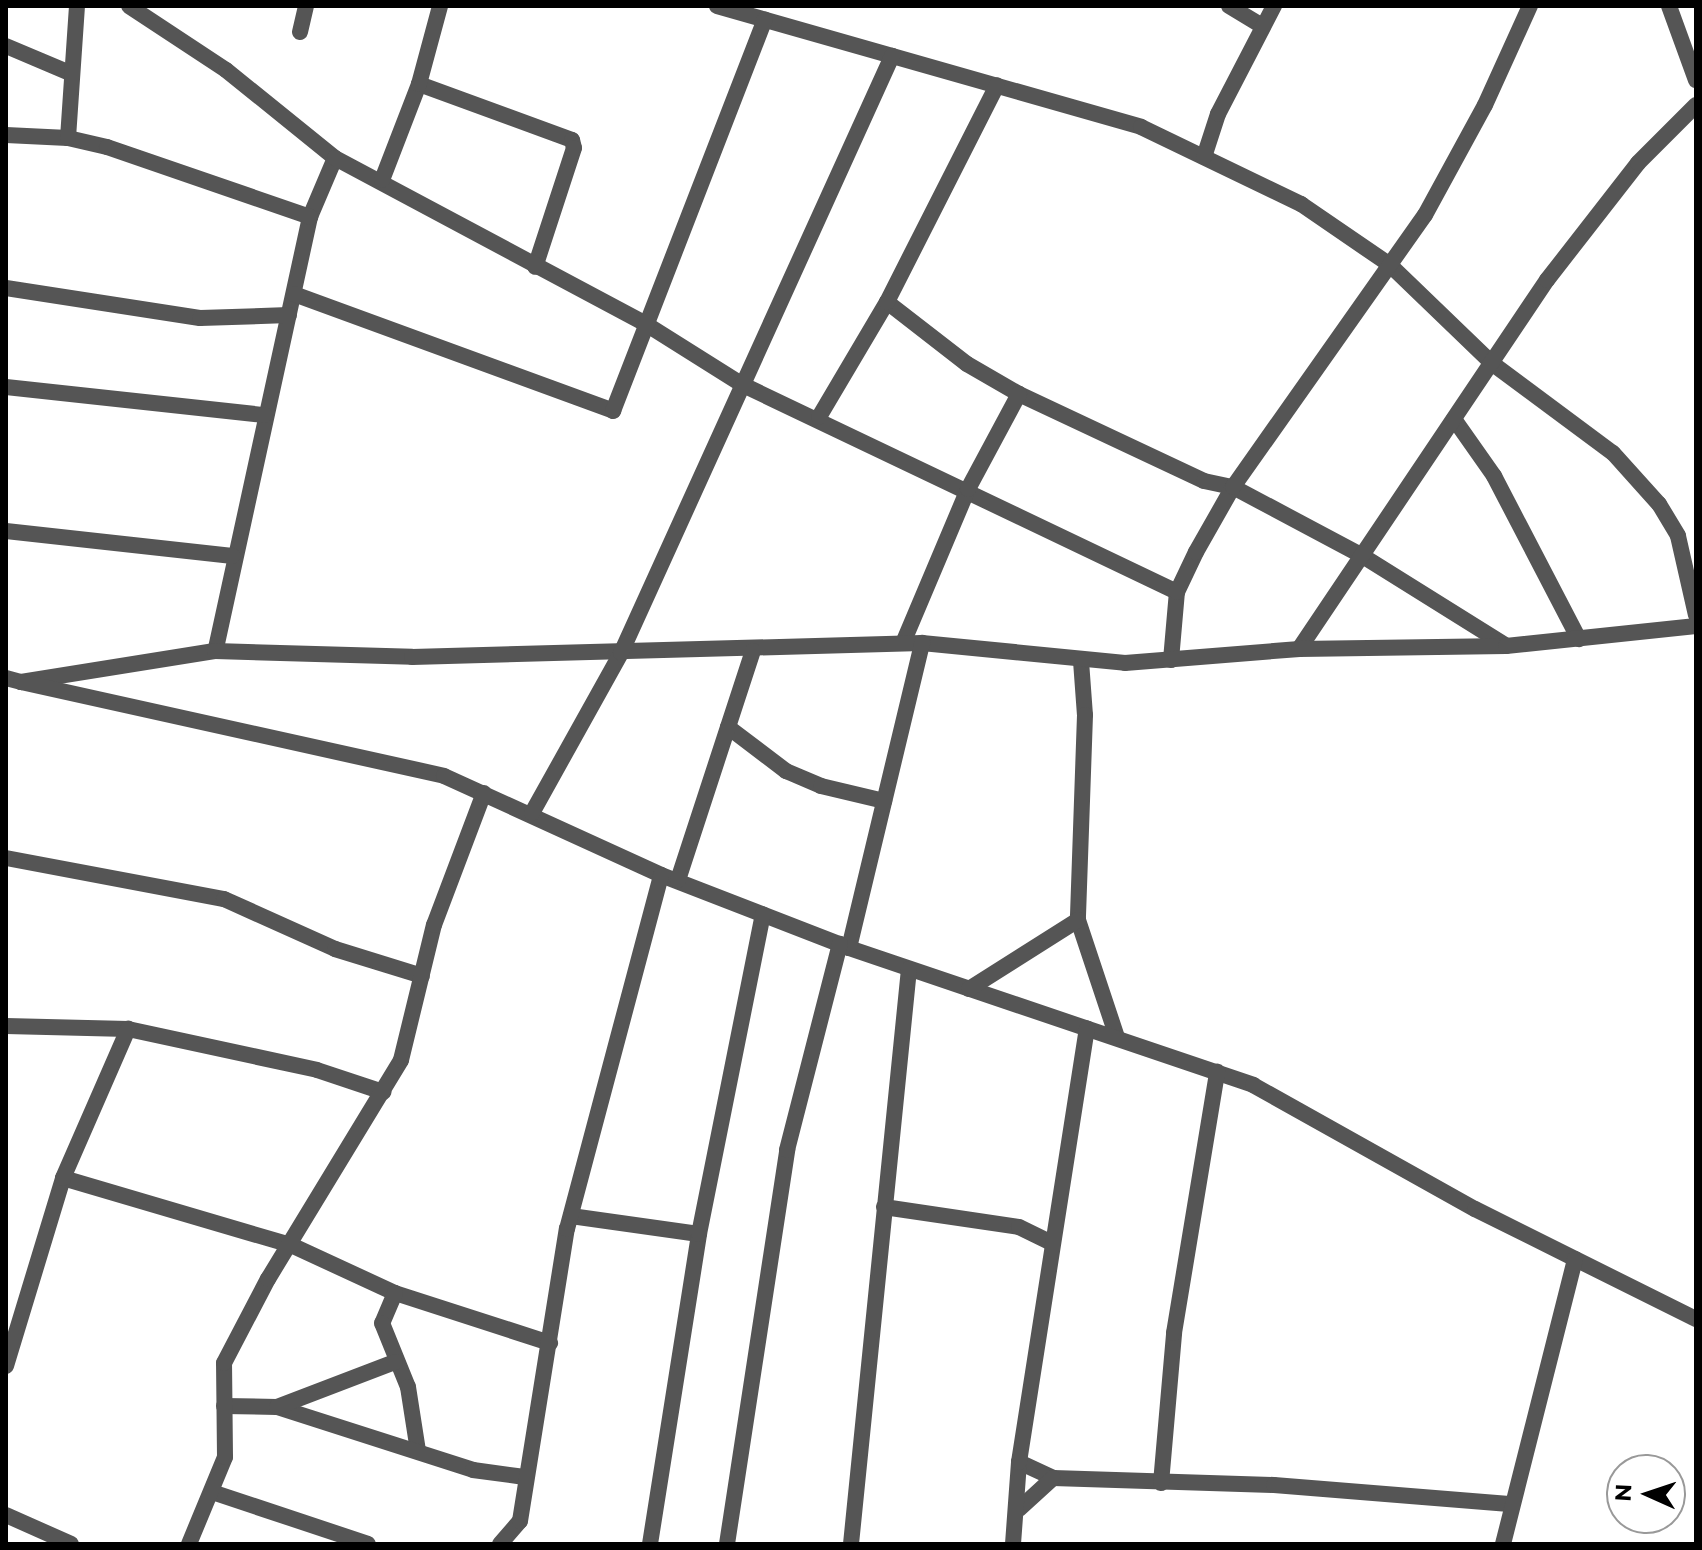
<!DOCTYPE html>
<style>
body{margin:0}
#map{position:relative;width:1702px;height:1550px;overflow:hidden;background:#fff;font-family:Montserrat,sans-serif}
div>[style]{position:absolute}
.street>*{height:16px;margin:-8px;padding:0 8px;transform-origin:8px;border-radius:8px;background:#555}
span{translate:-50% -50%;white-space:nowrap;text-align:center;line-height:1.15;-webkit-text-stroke:6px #fff;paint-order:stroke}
.frame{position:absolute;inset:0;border:8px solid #000;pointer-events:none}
.north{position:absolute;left:1606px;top:1454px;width:80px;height:80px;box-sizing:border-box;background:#fff;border:2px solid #999;border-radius:50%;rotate:273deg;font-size:22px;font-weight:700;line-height:32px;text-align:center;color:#000}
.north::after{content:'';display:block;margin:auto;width:28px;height:36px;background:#000;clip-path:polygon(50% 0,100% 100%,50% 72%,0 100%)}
</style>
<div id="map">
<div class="street">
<div style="left:129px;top:6px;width:116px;rotate:33.4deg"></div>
<div style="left:226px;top:70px;width:140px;rotate:38.9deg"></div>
<div style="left:335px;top:158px;width:64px;rotate:113deg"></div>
<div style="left:310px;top:217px;width:444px;rotate:102.3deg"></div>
<div style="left:717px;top:6px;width:441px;rotate:15.9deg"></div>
<div style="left:1141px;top:127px;width:178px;rotate:25.7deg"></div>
<div style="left:1301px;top:204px;width:108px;rotate:34.4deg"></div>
<div style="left:1390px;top:265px;width:143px;rotate:43.9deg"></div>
<div style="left:1493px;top:364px;width:149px;rotate:36.6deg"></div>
<div style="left:1613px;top:453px;width:69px;rotate:48deg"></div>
<div style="left:1659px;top:504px;width:37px;rotate:59deg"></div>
<div style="left:1678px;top:536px;width:81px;rotate:77.2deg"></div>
<div style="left:1229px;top:6px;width:39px;rotate:31deg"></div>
<div style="left:1669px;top:6px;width:79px;rotate:70deg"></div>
<div style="left:300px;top:32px;width:27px;rotate:-77deg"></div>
<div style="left:6px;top:46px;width:69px;rotate:22.9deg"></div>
<div style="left:419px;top:84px;width:163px;rotate:20.1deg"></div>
<div style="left:572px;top:140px;width:8px;rotate:76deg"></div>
<div style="left:574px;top:148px;width:125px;rotate:108.1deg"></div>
<div style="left:6px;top:135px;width:62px;rotate:2.8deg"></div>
<div style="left:68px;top:138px;width:40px;rotate:13deg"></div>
<div style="left:107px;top:147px;width:215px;rotate:19deg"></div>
<div style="left:68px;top:138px;width:132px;rotate:-86.1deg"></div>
<div style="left:1204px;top:157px;width:45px;rotate:-72deg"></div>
<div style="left:1218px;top:114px;width:122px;rotate:-62.6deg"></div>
<div style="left:335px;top:158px;width:356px;rotate:28.1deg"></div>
<div style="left:649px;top:326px;width:109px;rotate:32.2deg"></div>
<div style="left:741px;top:384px;width:483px;rotate:25.5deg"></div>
<div style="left:382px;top:180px;width:103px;rotate:-68.9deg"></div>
<div style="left:419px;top:84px;width:81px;rotate:-74.9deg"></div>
<div style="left:6px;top:288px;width:196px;rotate:8.8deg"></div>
<div style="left:200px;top:318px;width:89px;rotate:-1.9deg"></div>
<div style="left:294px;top:294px;width:340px;rotate:20.1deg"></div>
<div style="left:613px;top:411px;width:420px;rotate:-68.8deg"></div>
<div style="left:887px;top:302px;width:101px;rotate:37.8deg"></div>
<div style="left:967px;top:364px;width:60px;rotate:30deg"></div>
<div style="left:1019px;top:394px;width:204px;rotate:25.2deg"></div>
<div style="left:1204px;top:481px;width:30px;rotate:12deg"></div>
<div style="left:1233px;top:487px;width:145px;rotate:28deg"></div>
<div style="left:1361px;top:555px;width:170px;rotate:32deg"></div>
<div style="left:6px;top:387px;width:260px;rotate:6.2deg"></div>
<div style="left:819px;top:417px;width:134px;rotate:-59.4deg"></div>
<div style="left:887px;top:302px;width:243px;rotate:-63.1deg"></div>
<div style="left:1454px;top:419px;width:70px;rotate:54.9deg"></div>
<div style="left:1494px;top:476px;width:184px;rotate:62.5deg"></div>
<div style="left:6px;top:531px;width:228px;rotate:6.3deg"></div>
<div style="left:903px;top:643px;width:167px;rotate:-67.1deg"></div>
<div style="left:968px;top:489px;width:108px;rotate:-61.8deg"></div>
<div style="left:1299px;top:649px;width:445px;rotate:-56.1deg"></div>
<div style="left:1547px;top:280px;width:148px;rotate:-52.1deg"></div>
<div style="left:1638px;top:163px;width:82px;rotate:-45deg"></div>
<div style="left:1171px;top:660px;width:68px;rotate:-85deg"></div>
<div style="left:1177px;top:592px;width:44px;rotate:-64.6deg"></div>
<div style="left:1196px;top:552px;width:75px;rotate:-60.4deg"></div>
<div style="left:1233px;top:487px;width:333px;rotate:-54.8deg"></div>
<div style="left:1425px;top:215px;width:125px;rotate:-61.4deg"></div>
<div style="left:1485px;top:105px;width:109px;rotate:-65.6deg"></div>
<div style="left:1081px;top:661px;width:54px;rotate:85.8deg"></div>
<div style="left:1085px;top:715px;width:205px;rotate:92deg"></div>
<div style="left:1078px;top:920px;width:123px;rotate:71.6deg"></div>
<div style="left:6px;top:678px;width:16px;rotate:15deg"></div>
<div style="left:21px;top:682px;width:196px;rotate:-9.1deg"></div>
<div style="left:215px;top:651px;width:197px;rotate:1.7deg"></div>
<div style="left:412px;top:657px;width:510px;rotate:-1.57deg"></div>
<div style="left:922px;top:643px;width:204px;rotate:5.6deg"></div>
<div style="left:1125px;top:663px;width:175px;rotate:-4.6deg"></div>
<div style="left:1299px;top:649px;width:207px;rotate:-0.8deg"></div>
<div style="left:1506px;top:646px;width:191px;rotate:-6deg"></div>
<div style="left:21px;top:682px;width:433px;rotate:12.5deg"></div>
<div style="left:444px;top:776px;width:239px;rotate:24.5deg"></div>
<div style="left:661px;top:875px;width:202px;rotate:21.2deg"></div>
<div style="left:849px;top:948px;width:427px;rotate:18.7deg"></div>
<div style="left:1253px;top:1085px;width:254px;rotate:29.2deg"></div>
<div style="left:1475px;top:1209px;width:247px;rotate:26.5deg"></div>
<div style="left:728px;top:727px;width:73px;rotate:37.2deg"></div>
<div style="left:786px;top:771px;width:38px;rotate:23deg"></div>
<div style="left:821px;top:786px;width:65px;rotate:13.4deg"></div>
<div style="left:532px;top:813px;width:183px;rotate:-60.9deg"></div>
<div style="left:621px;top:653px;width:656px;rotate:-65.58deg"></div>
<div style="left:6px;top:858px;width:222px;rotate:10.7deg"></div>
<div style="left:224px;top:899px;width:122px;rotate:24.2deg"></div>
<div style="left:335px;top:949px;width:91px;rotate:17.2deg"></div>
<div style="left:678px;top:880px;width:241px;rotate:-71.9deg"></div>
<div style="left:849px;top:948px;width:314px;rotate:-76.5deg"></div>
<div style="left:969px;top:989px;width:129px;rotate:-32.3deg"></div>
<div style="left:6px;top:1026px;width:122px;rotate:1.4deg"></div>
<div style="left:128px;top:1029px;width:193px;rotate:12.2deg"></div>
<div style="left:317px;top:1070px;width:70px;rotate:18.4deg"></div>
<div style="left:63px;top:1178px;width:238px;rotate:16.4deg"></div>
<div style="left:291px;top:1245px;width:115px;rotate:24.8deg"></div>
<div style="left:395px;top:1293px;width:163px;rotate:17.9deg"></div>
<div style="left:884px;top:1207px;width:136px;rotate:8.4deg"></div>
<div style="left:1019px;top:1227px;width:37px;rotate:26deg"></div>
<div style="left:571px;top:1216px;width:129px;rotate:8deg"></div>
<div style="left:395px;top:1293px;width:33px;rotate:113deg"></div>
<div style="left:382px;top:1323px;width:69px;rotate:67.9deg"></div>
<div style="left:408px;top:1387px;width:65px;rotate:81.1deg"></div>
<div style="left:6px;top:1366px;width:196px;rotate:-73.1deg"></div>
<div style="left:63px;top:1178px;width:163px;rotate:-66.4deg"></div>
<div style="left:224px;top:1406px;width:53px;rotate:1.1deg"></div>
<div style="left:277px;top:1407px;width:206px;rotate:17.8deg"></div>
<div style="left:473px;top:1470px;width:52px;rotate:7.7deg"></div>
<div style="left:277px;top:1407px;width:126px;rotate:-20.9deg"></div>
<div style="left:1019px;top:1462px;width:38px;rotate:25deg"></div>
<div style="left:1053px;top:1478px;width:221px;rotate:1.8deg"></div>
<div style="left:1274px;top:1485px;width:239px;rotate:4.6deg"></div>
<div style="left:1161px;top:1483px;width:151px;rotate:-85deg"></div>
<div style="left:1174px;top:1333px;width:265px;rotate:-80.6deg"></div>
<div style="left:215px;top:1493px;width:161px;rotate:18.4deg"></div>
<div style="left:1019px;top:1509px;width:46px;rotate:-42.4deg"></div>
<div style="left:6px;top:1515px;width:71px;rotate:24deg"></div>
<div style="left:189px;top:1544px;width:94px;rotate:-67.5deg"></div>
<div style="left:225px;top:1457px;width:94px;rotate:-90.6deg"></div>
<div style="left:224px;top:1363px;width:95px;rotate:-62.4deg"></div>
<div style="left:268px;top:1279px;width:256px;rotate:-58.7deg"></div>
<div style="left:401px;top:1060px;width:139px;rotate:-76.3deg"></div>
<div style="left:434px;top:925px;width:141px;rotate:-69.3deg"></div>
<div style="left:500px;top:1544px;width:30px;rotate:-49deg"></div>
<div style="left:520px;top:1521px;width:296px;rotate:-80.9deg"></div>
<div style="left:567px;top:1229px;width:366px;rotate:-75.1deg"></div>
<div style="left:650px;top:1544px;width:314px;rotate:-81deg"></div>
<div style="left:699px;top:1234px;width:326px;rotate:-78.7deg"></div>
<div style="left:727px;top:1544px;width:399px;rotate:-81.3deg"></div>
<div style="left:787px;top:1150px;width:213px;rotate:-75.6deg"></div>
<div style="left:851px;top:1544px;width:578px;rotate:-84.24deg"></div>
<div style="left:1013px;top:1544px;width:82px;rotate:-85.8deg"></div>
<div style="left:1019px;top:1462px;width:439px;rotate:-81.1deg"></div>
<div style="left:1503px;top:1544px;width:294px;rotate:-75.8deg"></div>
</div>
<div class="frame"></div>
<div class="north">N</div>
</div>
